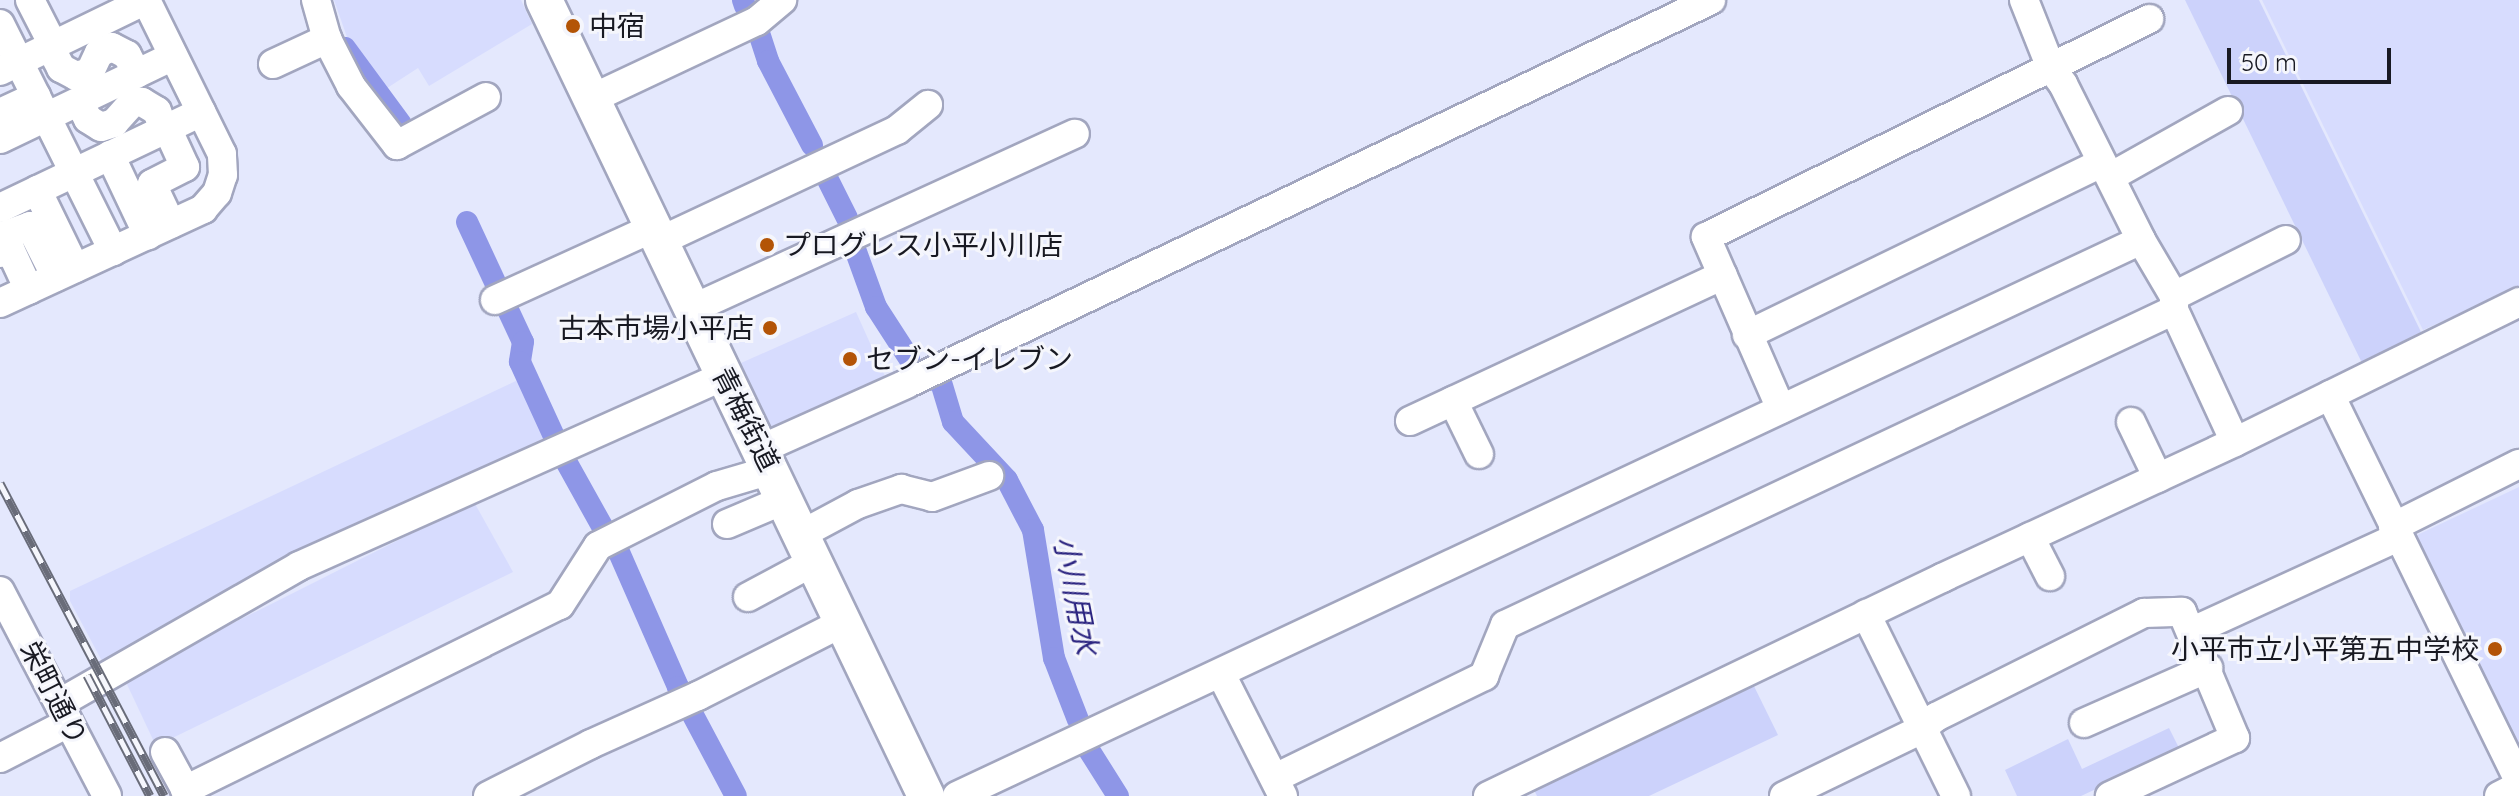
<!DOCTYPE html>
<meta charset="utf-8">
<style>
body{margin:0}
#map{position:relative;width:2519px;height:796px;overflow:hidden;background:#e4e8fd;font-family:Quicksand,"Noto Sans JP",sans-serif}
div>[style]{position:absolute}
.built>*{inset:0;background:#d7dcfe}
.green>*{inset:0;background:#ccd2fb}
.canal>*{height:22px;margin:-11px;padding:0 11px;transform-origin:11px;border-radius:11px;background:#8e96e7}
.roads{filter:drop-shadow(2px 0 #a2a6bf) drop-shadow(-2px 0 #a2a6bf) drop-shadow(0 2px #a2a6bf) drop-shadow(0 -2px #a2a6bf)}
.minor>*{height:28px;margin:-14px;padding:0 14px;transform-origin:14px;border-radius:14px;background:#fff}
.major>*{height:36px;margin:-18px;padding:0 18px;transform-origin:18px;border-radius:18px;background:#fff}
.rail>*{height:9px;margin-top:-4.5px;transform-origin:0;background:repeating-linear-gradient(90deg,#f5f6fc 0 18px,#696c79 0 36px);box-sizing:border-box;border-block:2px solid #696c79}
.dots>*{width:22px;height:22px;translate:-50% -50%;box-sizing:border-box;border:4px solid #f5f6fc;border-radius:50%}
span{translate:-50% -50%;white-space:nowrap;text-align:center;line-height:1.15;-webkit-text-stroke:6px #f5f6fc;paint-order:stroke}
.poi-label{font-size:28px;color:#181922}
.left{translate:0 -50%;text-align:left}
.right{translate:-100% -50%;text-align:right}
.street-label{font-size:28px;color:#181922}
.water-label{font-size:30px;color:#2c2581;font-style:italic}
.scale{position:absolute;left:2227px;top:48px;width:164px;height:36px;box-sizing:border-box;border:4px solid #181922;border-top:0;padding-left:10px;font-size:24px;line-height:28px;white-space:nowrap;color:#181922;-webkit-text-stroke:6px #f5f6fc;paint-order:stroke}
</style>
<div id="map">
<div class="built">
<div style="clip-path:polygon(334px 0,521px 0,532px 24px,429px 86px,418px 68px,381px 92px,347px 37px)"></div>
<div style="clip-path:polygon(2262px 0,2519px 0,2519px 287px,2423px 330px)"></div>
<div style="clip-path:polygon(856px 312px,888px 383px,780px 431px,770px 429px,741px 363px)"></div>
<div style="clip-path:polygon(520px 379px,548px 441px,103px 663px,70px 601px,70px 591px)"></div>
<div style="clip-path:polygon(2519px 487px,2519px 747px,2415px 536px)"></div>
<div style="clip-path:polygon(474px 502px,513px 572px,156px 746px,124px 678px)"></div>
</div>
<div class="green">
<div style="clip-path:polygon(2185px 0,2259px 0,2421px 332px,2362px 363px)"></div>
<div style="clip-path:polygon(1750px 678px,1778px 735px,1649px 796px,1537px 796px,1532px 786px)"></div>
<div style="clip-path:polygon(2169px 728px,2180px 750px,2081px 796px,2017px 796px,2005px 770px,2068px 739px,2082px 769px)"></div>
</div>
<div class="canal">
<div style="left:743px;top:0;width:6px;rotate:72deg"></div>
<div style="left:760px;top:36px;width:26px;rotate:72deg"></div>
<div style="left:768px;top:61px;width:95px;rotate:62.4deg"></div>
<div style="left:345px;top:48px;width:94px;rotate:53.6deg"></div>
<div style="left:827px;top:178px;width:45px;rotate:63.4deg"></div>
<div style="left:467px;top:222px;width:132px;rotate:65deg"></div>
<div style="left:523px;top:342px;width:20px;rotate:99deg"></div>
<div style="left:520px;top:362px;width:103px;rotate:65.4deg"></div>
<div style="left:563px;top:456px;width:80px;rotate:60.9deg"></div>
<div style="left:855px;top:249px;width:62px;rotate:70.1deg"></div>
<div style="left:876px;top:307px;width:61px;rotate:57.1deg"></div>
<div style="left:926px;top:380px;width:14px;rotate:-4deg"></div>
<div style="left:940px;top:379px;width:45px;rotate:73.2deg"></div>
<div style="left:953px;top:422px;width:79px;rotate:47deg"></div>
<div style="left:1007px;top:480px;width:56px;rotate:62.5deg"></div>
<div style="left:1033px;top:530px;width:130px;rotate:80.7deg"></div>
<div style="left:1054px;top:658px;width:66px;rotate:68.8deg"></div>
<div style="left:618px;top:550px;width:150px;rotate:66.3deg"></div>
<div style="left:678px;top:687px;width:123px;rotate:62deg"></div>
<div style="left:1087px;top:747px;width:58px;rotate:57.7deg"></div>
</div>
<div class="roads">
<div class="minor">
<div style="left:30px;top:0;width:51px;rotate:62.9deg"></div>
<div style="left:316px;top:0;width:41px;rotate:74.2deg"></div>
<div style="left:327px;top:39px;width:53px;rotate:62.9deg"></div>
<div style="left:351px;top:86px;width:75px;rotate:52.1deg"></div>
<div style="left:397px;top:145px;width:101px;rotate:-28.3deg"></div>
<div style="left:2024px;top:0;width:73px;rotate:68.3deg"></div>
<div style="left:2051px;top:68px;width:20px;rotate:53deg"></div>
<div style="left:2063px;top:84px;width:174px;rotate:63.4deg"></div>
<div style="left:2141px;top:240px;width:65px;rotate:59.5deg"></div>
<div style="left:2174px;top:296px;width:14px;rotate:90deg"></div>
<div style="left:2174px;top:310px;width:145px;rotate:65.2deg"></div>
<div style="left:0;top:24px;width:254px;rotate:63.5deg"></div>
<div style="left:50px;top:47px;width:24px;rotate:62deg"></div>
<div style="left:61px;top:68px;width:17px;rotate:28deg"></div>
<div style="left:76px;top:76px;width:15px;rotate:-16deg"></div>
<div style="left:90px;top:72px;width:21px;rotate:-65deg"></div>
<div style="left:99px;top:53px;width:14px;rotate:-25deg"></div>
<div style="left:112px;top:47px;width:17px;rotate:28deg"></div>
<div style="left:127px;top:55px;width:21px;rotate:62deg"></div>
<div style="left:273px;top:64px;width:60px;rotate:-24.8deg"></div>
<div style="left:0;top:71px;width:162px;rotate:-25.9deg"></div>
<div style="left:591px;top:99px;width:183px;rotate:-25.2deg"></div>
<div style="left:757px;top:21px;width:33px;rotate:-40deg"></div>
<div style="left:79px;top:102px;width:19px;rotate:62deg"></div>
<div style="left:88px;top:119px;width:15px;rotate:32deg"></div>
<div style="left:101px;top:127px;width:14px;rotate:-17deg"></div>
<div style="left:114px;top:123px;width:30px;rotate:-48deg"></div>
<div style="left:134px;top:101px;width:8px;rotate:7deg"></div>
<div style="left:142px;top:102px;width:17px;rotate:31deg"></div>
<div style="left:157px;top:111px;width:20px;rotate:70deg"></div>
<div style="left:0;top:113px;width:40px;rotate:-25deg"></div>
<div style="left:167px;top:128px;width:43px;rotate:65.2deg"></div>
<div style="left:185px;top:167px;width:37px;rotate:153deg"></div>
<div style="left:152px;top:184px;width:44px;rotate:64.6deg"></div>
<div style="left:0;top:139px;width:192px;rotate:-25.6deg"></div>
<div style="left:110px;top:155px;width:89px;rotate:64.6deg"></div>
<div style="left:2112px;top:176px;width:133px;rotate:-29.3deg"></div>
<div style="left:37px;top:190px;width:87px;rotate:64deg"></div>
<div style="left:0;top:208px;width:223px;rotate:-25.5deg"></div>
<div style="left:0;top:237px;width:32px;rotate:-20deg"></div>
<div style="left:30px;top:226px;width:57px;rotate:63deg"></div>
<div style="left:660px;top:241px;width:262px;rotate:-25.1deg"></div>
<div style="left:897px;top:130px;width:40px;rotate:-39deg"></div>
<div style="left:0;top:253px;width:11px;rotate:-22deg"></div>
<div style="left:10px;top:249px;width:45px;rotate:65.1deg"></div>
<div style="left:2174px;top:296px;width:125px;rotate:-26.6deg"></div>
<div style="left:495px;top:300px;width:174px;rotate:-24.5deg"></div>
<div style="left:0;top:303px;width:224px;rotate:-24.8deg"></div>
<div style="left:203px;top:209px;width:21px;rotate:-49deg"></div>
<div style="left:217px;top:193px;width:19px;rotate:-72deg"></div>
<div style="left:223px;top:175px;width:21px;rotate:-93deg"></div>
<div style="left:222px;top:154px;width:172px;rotate:-116.3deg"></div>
<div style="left:692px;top:309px;width:421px;rotate:-24.6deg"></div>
<div style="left:1747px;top:335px;width:394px;rotate:-25.9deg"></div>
<div style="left:2330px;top:395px;width:429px;rotate:63.9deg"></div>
<div style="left:1453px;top:401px;width:59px;rotate:63.9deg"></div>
<div style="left:1781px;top:409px;width:188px;rotate:-113.6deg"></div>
<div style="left:1706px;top:237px;width:494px;rotate:-26.2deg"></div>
<div style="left:1410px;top:421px;width:345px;rotate:-25deg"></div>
<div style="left:2131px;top:422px;width:62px;rotate:64.3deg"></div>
<div style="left:761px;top:449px;width:159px;rotate:-24.1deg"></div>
<div style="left:906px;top:384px;width:892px;rotate:-25.5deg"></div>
<div style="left:727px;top:524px;width:64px;rotate:-23deg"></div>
<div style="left:2393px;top:527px;width:141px;rotate:-26.6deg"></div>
<div style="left:802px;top:534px;width:64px;rotate:-28.2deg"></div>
<div style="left:858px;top:504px;width:46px;rotate:-19.2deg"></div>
<div style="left:901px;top:489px;width:32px;rotate:14deg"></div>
<div style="left:932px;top:497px;width:61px;rotate:-20.2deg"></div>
<div style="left:2030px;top:537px;width:44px;rotate:62.9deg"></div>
<div style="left:0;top:591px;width:231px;rotate:62.4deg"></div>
<div style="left:748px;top:597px;width:76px;rotate:-28.2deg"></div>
<div style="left:1866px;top:614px;width:203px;rotate:63.7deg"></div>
<div style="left:2193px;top:631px;width:226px;rotate:-24.6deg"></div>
<div style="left:1221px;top:674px;width:137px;rotate:63.1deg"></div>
<div style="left:60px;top:703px;width:275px;rotate:-29.8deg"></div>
<div style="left:299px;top:566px;width:466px;rotate:-24.1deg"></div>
<div style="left:2084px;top:723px;width:136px;rotate:-23.9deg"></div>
<div style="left:165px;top:752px;width:50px;rotate:61.4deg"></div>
<div style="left:0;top:758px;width:76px;rotate:-27.2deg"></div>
<div style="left:1275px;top:778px;width:233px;rotate:-26deg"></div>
<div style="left:1484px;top:676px;width:55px;rotate:-67.6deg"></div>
<div style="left:1505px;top:625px;width:739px;rotate:-25.21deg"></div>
<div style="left:185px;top:790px;width:418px;rotate:-26.3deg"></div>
<div style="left:560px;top:605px;width:70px;rotate:-57.2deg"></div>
<div style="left:598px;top:546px;width:133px;rotate:-26.8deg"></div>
<div style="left:717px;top:486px;width:56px;rotate:-16.5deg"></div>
<div style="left:488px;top:796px;width:115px;rotate:-26.8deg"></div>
<div style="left:591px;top:744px;width:117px;rotate:-24.2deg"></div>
<div style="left:698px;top:696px;width:164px;rotate:-26.9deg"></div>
<div style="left:957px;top:796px;width:1308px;rotate:-25.15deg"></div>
<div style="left:1488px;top:796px;width:504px;rotate:-25.65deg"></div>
<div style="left:1942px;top:578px;width:323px;rotate:-24.9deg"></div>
<div style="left:2235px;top:442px;width:317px;rotate:-26.2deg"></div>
<div style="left:1784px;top:796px;width:151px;rotate:-25.9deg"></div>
<div style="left:1920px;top:730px;width:21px;rotate:-39deg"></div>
<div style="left:1936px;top:717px;width:233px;rotate:-26.6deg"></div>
<div style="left:2144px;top:613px;width:38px;rotate:-2deg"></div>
<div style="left:2182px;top:612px;width:137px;rotate:67.2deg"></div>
<div style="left:2235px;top:738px;width:138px;rotate:155.1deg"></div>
<div style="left:2499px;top:796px;width:22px;rotate:-27deg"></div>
</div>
<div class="major">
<div style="left:544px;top:0;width:883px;rotate:64.36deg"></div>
</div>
</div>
<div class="rail">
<div style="left:0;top:483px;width:353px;rotate:62.3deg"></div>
<div style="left:87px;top:675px;width:136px;rotate:62.5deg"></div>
</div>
<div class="dots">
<div style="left:573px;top:26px;background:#b35406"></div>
<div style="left:767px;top:245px;background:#b35406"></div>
<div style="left:770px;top:328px;background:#b35406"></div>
<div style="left:850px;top:359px;background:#b35406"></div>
<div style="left:2495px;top:649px;background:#b35406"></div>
</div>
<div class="poi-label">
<span class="left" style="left:589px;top:26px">中宿</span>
<span class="left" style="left:783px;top:245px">プログレス小平小川店</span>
<span class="right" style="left:754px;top:328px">古本市場小平店</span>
<span class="left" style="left:866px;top:359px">セブン-イレブン</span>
<span class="right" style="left:2479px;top:649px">小平市立小平第五中学校</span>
</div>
<div class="street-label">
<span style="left:746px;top:419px;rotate:63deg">青梅街道</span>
<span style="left:54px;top:693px;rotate:63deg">栄町通り</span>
</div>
<div class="water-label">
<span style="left:1076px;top:595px;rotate:79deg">小川用水</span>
</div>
<div class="scale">50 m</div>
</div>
